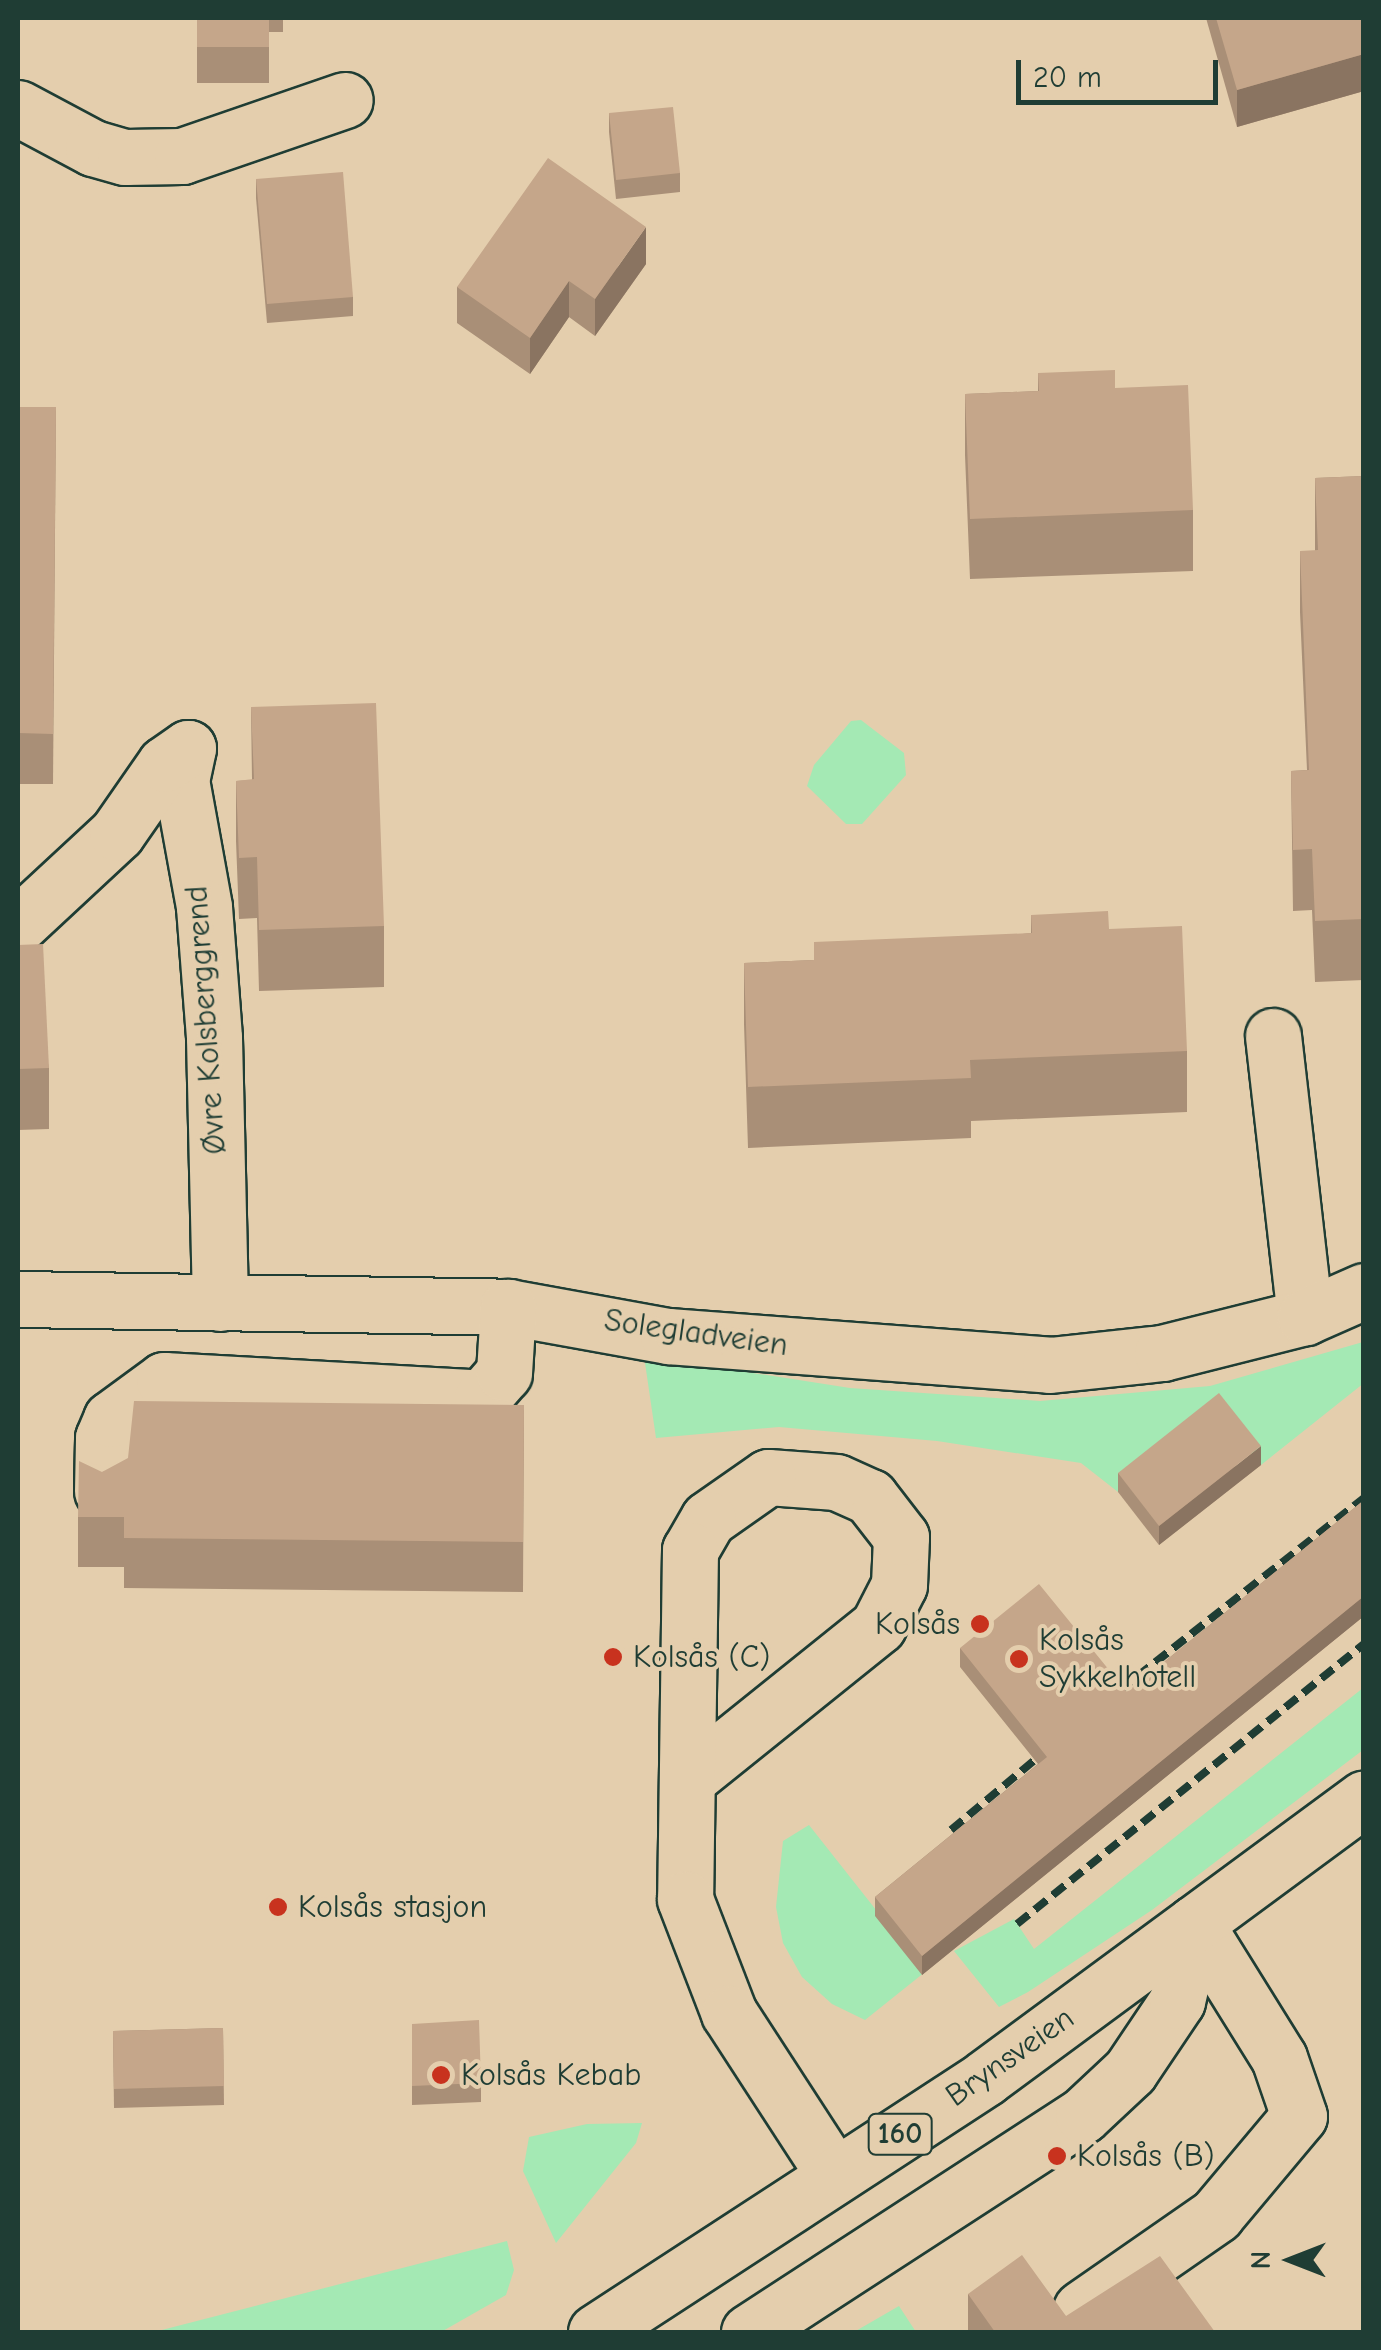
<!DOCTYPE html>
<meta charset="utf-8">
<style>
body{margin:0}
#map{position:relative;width:1381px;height:2350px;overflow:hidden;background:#e4cead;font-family:"Comic Neue",sans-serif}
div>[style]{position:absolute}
.green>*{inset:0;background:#a4e9b4}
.roads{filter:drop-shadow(2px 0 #1f3d34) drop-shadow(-2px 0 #1f3d34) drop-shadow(0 2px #1f3d34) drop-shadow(0 -2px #1f3d34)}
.minor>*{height:55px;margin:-27.5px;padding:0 27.5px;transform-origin:27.5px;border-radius:27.5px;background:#e4cead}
.major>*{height:55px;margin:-27.5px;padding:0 27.5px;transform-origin:27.5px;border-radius:27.5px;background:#e4cead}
.rail>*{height:8px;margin-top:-4px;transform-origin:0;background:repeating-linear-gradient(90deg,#1f3d34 0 15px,transparent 0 23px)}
.wall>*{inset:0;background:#a98f77}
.shaded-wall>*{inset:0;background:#8a7461}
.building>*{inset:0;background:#c5a68a}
.dots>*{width:28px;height:28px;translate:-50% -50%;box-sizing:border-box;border:5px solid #e4cead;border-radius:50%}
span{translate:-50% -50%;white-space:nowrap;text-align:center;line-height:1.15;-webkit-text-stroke:8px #e4cead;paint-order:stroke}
.shield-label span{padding:2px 8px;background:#e4cead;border:2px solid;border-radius:8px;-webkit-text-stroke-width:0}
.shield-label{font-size:30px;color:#1f3d34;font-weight:700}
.street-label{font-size:32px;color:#1f3d34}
.poi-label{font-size:32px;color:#1f3d34}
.right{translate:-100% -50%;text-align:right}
.left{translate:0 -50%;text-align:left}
.frame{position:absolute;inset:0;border:20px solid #1f3d34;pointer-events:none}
.north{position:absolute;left:1241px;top:2210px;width:100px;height:100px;-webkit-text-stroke:8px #e4cead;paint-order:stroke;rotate:270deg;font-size:28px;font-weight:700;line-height:40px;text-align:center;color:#1f3d34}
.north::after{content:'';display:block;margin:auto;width:35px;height:45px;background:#1f3d34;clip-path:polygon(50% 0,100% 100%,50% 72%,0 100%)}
.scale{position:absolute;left:1016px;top:60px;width:202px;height:45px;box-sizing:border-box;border:5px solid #1f3d34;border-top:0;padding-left:12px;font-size:30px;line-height:35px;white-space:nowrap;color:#1f3d34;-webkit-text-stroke:8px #e4cead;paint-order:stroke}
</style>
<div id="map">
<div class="green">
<div style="clip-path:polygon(861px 720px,904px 753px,906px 775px,862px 824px,846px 824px,807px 786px,814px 765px,851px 721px)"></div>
<div style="clip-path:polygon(1363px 1342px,1364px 1383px,1261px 1465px,1218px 1413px,1118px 1492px,1081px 1463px,937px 1441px,779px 1427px,656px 1438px,644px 1356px,850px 1388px,1040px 1401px,1210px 1386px)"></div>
<div style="clip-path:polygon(1363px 1688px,1363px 1750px,1152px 1910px,1028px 1992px,999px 2007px,954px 1951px,1014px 1919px,1034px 1949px)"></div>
<div style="clip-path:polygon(809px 1825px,925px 1972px,865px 2020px,832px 2004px,802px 1977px,783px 1943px,776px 1907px,783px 1841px)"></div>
<div style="clip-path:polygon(642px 2123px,636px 2143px,556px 2243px,523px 2171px,529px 2137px,587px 2124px)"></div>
<div style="clip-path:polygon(507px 2241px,514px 2270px,506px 2295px,441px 2332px,154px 2332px)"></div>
<div style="clip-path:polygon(899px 2306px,916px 2332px,854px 2332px)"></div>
</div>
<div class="roads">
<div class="minor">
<div style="left:18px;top:108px;width:85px;rotate:28.1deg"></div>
<div style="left:93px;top:148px;width:33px;rotate:16deg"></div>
<div style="left:125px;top:157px;width:57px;rotate:-1deg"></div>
<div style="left:182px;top:156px;width:172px;rotate:-19deg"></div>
<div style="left:188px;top:748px;width:33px;rotate:102deg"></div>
<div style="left:181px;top:780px;width:129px;rotate:79.7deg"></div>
<div style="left:204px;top:907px;width:131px;rotate:85.6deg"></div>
<div style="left:214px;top:1038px;width:265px;rotate:88.7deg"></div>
<div style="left:18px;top:925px;width:135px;rotate:-42.9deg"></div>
<div style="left:117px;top:833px;width:84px;rotate:-55.2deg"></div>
<div style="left:165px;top:764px;width:28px;rotate:-35deg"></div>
<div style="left:1273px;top:1036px;width:283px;rotate:83.5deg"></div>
<div style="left:18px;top:1299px;width:490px;rotate:0.9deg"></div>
<div style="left:508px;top:1307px;width:163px;rotate:10.3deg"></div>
<div style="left:668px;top:1336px;width:383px;rotate:4.3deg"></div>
<div style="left:1050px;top:1365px;width:113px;rotate:-6.1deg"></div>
<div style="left:1162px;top:1353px;width:147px;rotate:-14.1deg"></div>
<div style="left:1305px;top:1317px;width:64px;rotate:-23.8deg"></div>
<div style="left:102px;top:1491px;width:53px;rotate:-88.9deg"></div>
<div style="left:103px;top:1438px;width:21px;rotate:-67deg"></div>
<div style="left:111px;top:1419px;width:66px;rotate:-36.3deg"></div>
<div style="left:164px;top:1380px;width:319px;rotate:3.2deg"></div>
<div style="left:482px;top:1398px;width:33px;rotate:-49deg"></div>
<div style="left:504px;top:1373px;width:66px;rotate:-86.5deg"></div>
<div style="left:689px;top:1778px;width:243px;rotate:-38.8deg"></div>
<div style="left:878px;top:1626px;width:46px;rotate:-62.9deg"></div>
<div style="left:899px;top:1585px;width:48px;rotate:-87.6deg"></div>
<div style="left:901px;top:1537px;width:51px;rotate:-127.8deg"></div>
<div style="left:870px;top:1497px;width:37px;rotate:-156deg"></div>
<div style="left:836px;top:1482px;width:68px;rotate:-175.8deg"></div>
<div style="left:768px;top:1477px;width:73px;rotate:145deg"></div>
<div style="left:708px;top:1519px;width:36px;rotate:120deg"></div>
<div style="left:690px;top:1550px;width:349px;rotate:90.8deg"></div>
<div style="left:685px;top:1899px;width:122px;rotate:68.9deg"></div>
<div style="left:729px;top:2013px;width:194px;rotate:57deg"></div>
<div style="left:1081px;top:2309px;width:165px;rotate:-34.8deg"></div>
<div style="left:1216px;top:2215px;width:129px;rotate:-50deg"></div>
<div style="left:1299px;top:2116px;width:61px;rotate:-109deg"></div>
<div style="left:1279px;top:2058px;width:159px;rotate:-121.9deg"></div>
<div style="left:749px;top:2332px;width:398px;rotate:-33deg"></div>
<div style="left:1083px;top:2115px;width:64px;rotate:-43.1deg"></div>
<div style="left:1130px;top:2071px;width:84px;rotate:-56.1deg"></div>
<div style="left:1177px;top:2001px;width:80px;rotate:-77deg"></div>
</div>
<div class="major">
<div style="left:596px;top:2332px;width:465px;rotate:-33.1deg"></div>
<div style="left:985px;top:2078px;width:471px;rotate:-36.4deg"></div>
</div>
</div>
<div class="rail">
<div style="left:1101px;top:1705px;width:335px;rotate:-38.2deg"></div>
<div style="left:951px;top:1830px;width:134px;rotate:-39.9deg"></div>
<div style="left:1017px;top:1924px;width:446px;rotate:-38.9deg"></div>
</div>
<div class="wall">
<div style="clip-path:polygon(197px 18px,283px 18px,283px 32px,269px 32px,269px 83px,197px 83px)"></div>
<div style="clip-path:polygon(1206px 18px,1364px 18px,1364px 91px,1237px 127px)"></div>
<div style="clip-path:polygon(609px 113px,680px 173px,680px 192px,616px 199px,609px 132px)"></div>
<div style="clip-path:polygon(256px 179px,353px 297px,353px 316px,267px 323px,256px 198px)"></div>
<div style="clip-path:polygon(646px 264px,595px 336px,569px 317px,530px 374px,457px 323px,457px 287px)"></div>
<div style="clip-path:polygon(1038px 373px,1115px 388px,1193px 510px,1193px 571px,970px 579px,965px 455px,965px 394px,1038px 391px)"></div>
<div style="clip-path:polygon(18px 407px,56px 407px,53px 784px,18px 784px)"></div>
<div style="clip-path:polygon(1364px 476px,1364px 980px,1315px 982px,1312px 910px,1293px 911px,1291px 771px,1307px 770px,1300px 612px,1300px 551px,1315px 551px,1315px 478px)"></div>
<div style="clip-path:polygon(251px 707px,384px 926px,384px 987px,259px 991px,257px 918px,239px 919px,236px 841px,236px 781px,252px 780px)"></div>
<div style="clip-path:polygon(1031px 915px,1109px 929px,1187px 1051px,1187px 1112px,971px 1121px,971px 1138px,748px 1148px,744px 1024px,744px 963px,814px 960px,1031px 933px)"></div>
<div style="clip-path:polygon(18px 945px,49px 1068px,49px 1129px,18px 1130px)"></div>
<div style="clip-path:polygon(524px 1405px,523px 1592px,124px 1588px,124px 1567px,78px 1567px,78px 1517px,102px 1472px)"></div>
<div style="clip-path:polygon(1261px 1465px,1159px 1545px,1118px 1492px,1118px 1473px)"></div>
<div style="clip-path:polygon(1364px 1500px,1364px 1616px,922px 1975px,875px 1916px,875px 1897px,1038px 1764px,960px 1667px,960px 1648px,1127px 1692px)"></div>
<div style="clip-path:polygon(412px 2024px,481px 2083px,481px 2102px,412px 2105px)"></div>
<div style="clip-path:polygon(223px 2028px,224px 2105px,114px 2108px,113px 2031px)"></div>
<div style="clip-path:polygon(968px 2294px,1066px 2316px,1215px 2332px,969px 2332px,968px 2330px)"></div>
</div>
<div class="shaded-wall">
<div style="clip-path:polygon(1364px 54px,1364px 91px,1237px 127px,1237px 90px)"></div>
<div style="clip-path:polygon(646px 227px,646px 264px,595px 336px,595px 299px)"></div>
<div style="clip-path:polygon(569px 281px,569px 317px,530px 374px,530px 338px)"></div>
<div style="clip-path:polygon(1261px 1446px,1261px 1465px,1159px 1545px,1159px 1526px)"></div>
<div style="clip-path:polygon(1364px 1596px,1364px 1616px,922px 1975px,922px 1956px)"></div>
</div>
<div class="building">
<div style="clip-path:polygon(197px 18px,269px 18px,269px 47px,197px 47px)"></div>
<div style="clip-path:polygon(1216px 18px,1364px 18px,1364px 54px,1237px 90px)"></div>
<div style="clip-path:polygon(673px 107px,680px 173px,616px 180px,609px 113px)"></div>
<div style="clip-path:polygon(548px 158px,646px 227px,595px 299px,569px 281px,530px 338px,457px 287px)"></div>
<div style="clip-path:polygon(343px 172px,353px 297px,267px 304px,256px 179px)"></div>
<div style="clip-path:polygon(1115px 370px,1115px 388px,1188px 385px,1193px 510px,970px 519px,965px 394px,1039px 391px,1038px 373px)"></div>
<div style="clip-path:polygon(18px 407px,56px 407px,53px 734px,18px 733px)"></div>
<div style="clip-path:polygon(1364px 476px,1364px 919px,1315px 921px,1312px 849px,1293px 850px,1291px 771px,1309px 770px,1300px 551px,1318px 550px,1315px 478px)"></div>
<div style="clip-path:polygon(376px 703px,384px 926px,259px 930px,257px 857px,239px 858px,236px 781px,254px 779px,251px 707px)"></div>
<div style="clip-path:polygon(1108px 911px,1109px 929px,1182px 926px,1187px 1051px,970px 1060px,971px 1078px,748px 1087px,744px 963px,814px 960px,814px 942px,1032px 933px,1031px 915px)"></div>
<div style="clip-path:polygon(43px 944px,49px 1068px,18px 1069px,18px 945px)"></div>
<div style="clip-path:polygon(1219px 1393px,1261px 1446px,1159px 1526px,1118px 1473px)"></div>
<div style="clip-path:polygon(134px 1401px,524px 1405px,523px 1542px,124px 1538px,124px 1517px,78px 1517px,79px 1461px,102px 1472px,128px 1458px)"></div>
<div style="clip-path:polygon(1364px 1500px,1364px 1596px,922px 1956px,875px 1897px,1047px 1757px,960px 1648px,1039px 1584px,1127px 1692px)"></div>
<div style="clip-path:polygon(479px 2020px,481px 2083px,412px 2086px,412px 2024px)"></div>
<div style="clip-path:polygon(223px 2028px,224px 2086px,114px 2089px,113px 2031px)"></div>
<div style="clip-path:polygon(1022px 2255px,1066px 2316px,1160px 2256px,1215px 2332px,995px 2332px,968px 2294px)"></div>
</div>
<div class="dots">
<div style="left:980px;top:1624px;background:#c8321e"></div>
<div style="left:613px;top:1657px;background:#c8321e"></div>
<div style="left:1019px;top:1659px;background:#c8321e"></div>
<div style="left:278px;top:1907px;background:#c8321e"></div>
<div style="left:441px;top:2075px;background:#c8321e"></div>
<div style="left:1057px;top:2156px;background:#c8321e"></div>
</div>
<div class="shield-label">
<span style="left:900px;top:2134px">160</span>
</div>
<div class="street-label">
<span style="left:206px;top:1020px;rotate:-94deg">Øvre Kolsberggrend</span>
<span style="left:696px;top:1333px;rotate:8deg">Solegladveien</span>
<span style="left:1010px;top:2057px;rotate:-35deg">Brynsveien</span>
</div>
<div class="poi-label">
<span class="right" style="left:960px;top:1624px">Kolsås</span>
<span class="left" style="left:1039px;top:1659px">Kolsås<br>Sykkelhotell</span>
<span class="left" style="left:633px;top:1657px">Kolsås (C)</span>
<span class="left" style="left:298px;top:1907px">Kolsås stasjon</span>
<span class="left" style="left:461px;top:2075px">Kolsås Kebab</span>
<span class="left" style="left:1077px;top:2156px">Kolsås (B)</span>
</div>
<div class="frame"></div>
<div class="north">N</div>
<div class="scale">20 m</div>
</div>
